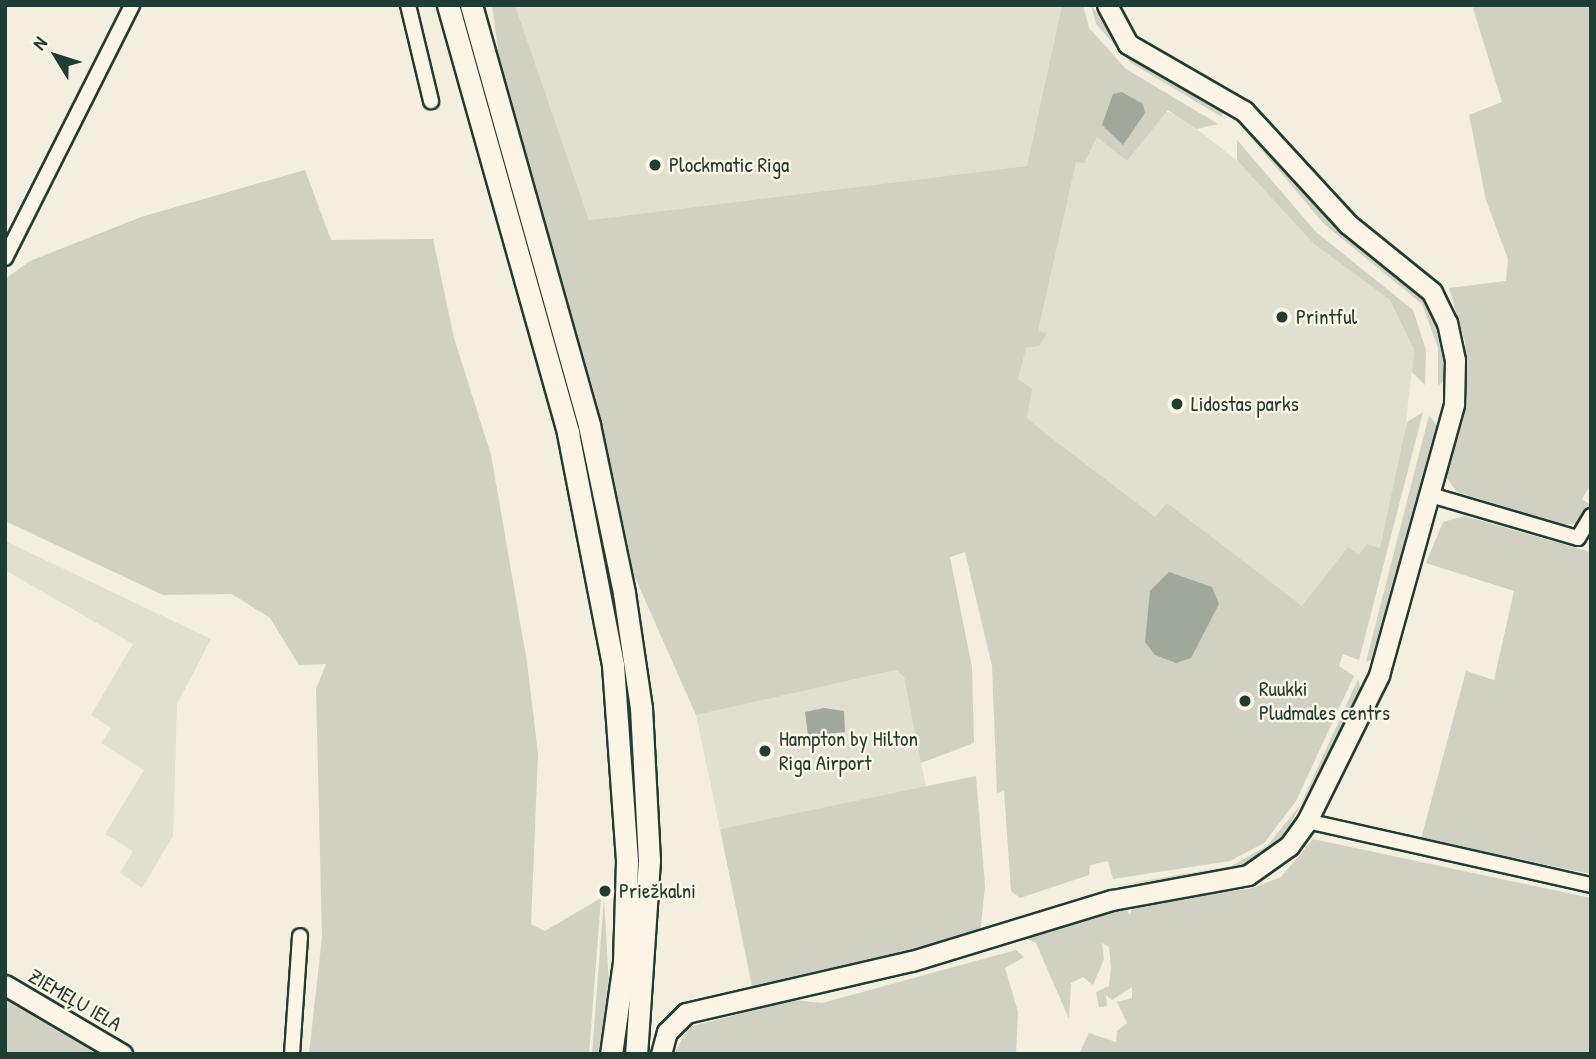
<!DOCTYPE html>
<meta charset="utf-8">
<style>
body{margin:0}
#map{position:relative;width:1596px;height:1059px;overflow:hidden;background:#f3eede;font-family:"Patrick Hand",sans-serif}
div>[style]{position:absolute}
.built>*{inset:0;background:#e1dfd0}
.green>*{inset:0;background:#d0d1c2}
.water>*{inset:0;background:#a0a89b}
.roads{filter:drop-shadow(2px 0 #1f3d34) drop-shadow(-2px 0 #1f3d34) drop-shadow(0 2px #1f3d34) drop-shadow(0 -2px #1f3d34)}
.street>*{height:14px;margin:-7px;padding:0 7px;transform-origin:7px;border-radius:7px;background:#fcf5e5}
.secondary>*{height:19px;margin:-9.5px;padding:0 9.5px;transform-origin:9.5px;border-radius:9.5px;background:#fcf5e5}
.primary>*{height:21px;margin:-10.5px;padding:0 10.5px;transform-origin:10.5px;border-radius:10.5px;background:#fcf5e5}
.dots>*{width:19px;height:19px;translate:-50% -50%;box-sizing:border-box;border:4px solid #fcf5e5;border-radius:50%}
span{translate:-50% -50%;white-space:nowrap;text-align:center;line-height:1.15;-webkit-text-stroke:5px #fcf5e5;paint-order:stroke}
.poi-label{font-size:21px;color:#1f3d34}
.left{translate:0 -50%;text-align:left}
.street-label{font-size:21px;color:#1f3d34}
.frame{position:absolute;inset:0;border:7px solid #1f3d34;pointer-events:none}
.north{position:absolute;left:21px;top:21px;width:70px;height:70px;-webkit-text-stroke:5px #fcf5e5;paint-order:stroke;rotate:308deg;font-size:19px;font-weight:700;line-height:28px;text-align:center;color:#1f3d34}
.north::after{content:'';display:block;margin:auto;width:24px;height:32px;background:#1f3d34;clip-path:polygon(50% 0,100% 100%,50% 72%,0 100%)}
</style>
<div id="map">
<div class="built">
<div style="clip-path:polygon(515px 5px,1062px 5px,1027px 166px,589px 220px)"></div>
<div style="clip-path:polygon(1091px 82px,1183px 118px,1259px 178px,1314px 244px,1390px 300px,1401px 315px,1414px 349px,1401px 466px,1380px 548px,1373px 546px,1349px 622px,1337px 618px,1334px 625px,1287px 612px,1009px 413px)"></div>
<div style="clip-path:polygon(5px 541px,211px 639px,177px 704px,173px 836px,142px 888px,120px 873px,133px 851px,105px 834px,144px 770px,101px 743px,111px 728px,91px 715px,133px 644px,5px 570px)"></div>
<div style="clip-path:polygon(896px 670px,904px 677px,926px 787px,720px 829px,696px 715px)"></div>
</div>
<div class="green">
<div style="clip-path:polygon(492px 5px,515px 5px,589px 220px,1027px 166px,1062px 5px,1083px 5px,1089px 28px,1126px 69px,1218px 124px,1197px 129px,1168px 110px,1127px 161px,1097px 137px,1084px 163px,1076px 162px,1038px 331px,1047px 333px,1039px 346px,1026px 348px,1018px 379px,1032px 389px,1027px 418px,1046px 434px,1155px 517px,1167px 503px,1302px 606px,1348px 547px,1359px 555px,1367px 544px,1380px 548px,1407px 422px,1423px 412px,1359px 660px,1343px 654px,1339px 666px,1354px 676px,1296px 801px,1264px 843px,1230px 861px,1113px 879px,1108px 861px,1090px 865px,1089px 875px,1020px 898px,1011px 891px,1004px 791px,997px 793px,992px 666px,965px 552px,950px 557px,972px 667px,974px 743px,921px 763px,904px 677px,896px 670px,696px 715px,634px 575px,597px 403px,500px 65px)"></div>
<div style="clip-path:polygon(1091px 5px,1115px 37px,1223px 107px,1222px 117px,1131px 63px,1096px 24px)"></div>
<div style="clip-path:polygon(1472px 5px,1591px 5px,1591px 484px,1582px 499px,1591px 505px,1576px 523px,1563px 525px,1457px 492px,1447px 478px,1464px 398px,1465px 342px,1449px 288px,1506px 281px,1508px 259px,1486px 200px,1469px 115px,1502px 102px)"></div>
<div style="clip-path:polygon(1256px 132px,1435px 309px,1451px 373px,1438px 386px,1438px 348px,1422px 304px,1324px 224px,1248px 134px)"></div>
<div style="clip-path:polygon(1237px 140px,1316px 232px,1413px 310px,1426px 350px,1425px 385px,1412px 372px,1414px 349px,1390px 300px,1314px 244px,1237px 160px)"></div>
<div style="clip-path:polygon(305px 170px,331px 240px,433px 239px,454px 338px,491px 455px,527px 662px,538px 754px,531px 924px,545px 931px,601px 898px,589px 1054px,309px 1054px,322px 937px,316px 689px,326px 664px,299px 665px,270px 618px,232px 594px,163px 595px,5px 521px,5px 279px,30px 261px,141px 217px)"></div>
<div style="clip-path:polygon(1429px 415px,1442px 433px,1378px 657px,1366px 662px)"></div>
<div style="clip-path:polygon(1464px 516px,1591px 552px,1591px 874px,1421px 839px,1466px 671px,1494px 680px,1514px 591px,1426px 563px,1443px 522px)"></div>
<div style="clip-path:polygon(1358px 679px,1362px 693px,1280px 843px,1241px 868px,1114px 886px,1231px 866px,1267px 846px,1301px 804px)"></div>
<div style="clip-path:polygon(976px 776px,985px 886px,980px 934px,753px 991px,720px 829px)"></div>
<div style="clip-path:polygon(1313px 839px,1591px 898px,1591px 1054px,1079px 1054px,1089px 1033px,1116px 1042px,1117px 1031px,1127px 1023px,1117px 1002px,1132px 998px,1132px 987px,1112px 1000px,1106px 995px,1107px 1006px,1099px 1007px,1096px 992px,1109px 986px,1111px 968px,1109px 947px,1102px 943px,1104px 959px,1093px 985px,1083px 977px,1071px 983px,1069px 1019px,1036px 943px,1022px 937px,1125px 907px,1130px 915px,1133px 906px,1156px 900px,1249px 889px,1281px 877px)"></div>
<div style="clip-path:polygon(604px 898px,609px 985px,599px 1054px,592px 1054px)"></div>
<div style="clip-path:polygon(1016px 950px,1024px 957px,1005px 968px,1018px 1012px,1016px 1054px,674px 1054px,689px 1027px,793px 1000px,822px 1003px)"></div>
<div style="clip-path:polygon(5px 993px,107px 1054px,5px 1054px)"></div>
</div>
<div class="water">
<div style="clip-path:polygon(1122px 92px,1143px 104px,1145px 113px,1123px 145px,1102px 125px,1113px 94px)"></div>
<div style="clip-path:polygon(1169px 572px,1212px 587px,1219px 604px,1191px 658px,1176px 663px,1155px 655px,1145px 642px,1150px 591px)"></div>
<div style="clip-path:polygon(824px 708px,844px 711px,845px 732px,808px 736px,805px 712px)"></div>
</div>
<div class="roads">
<div class="street">
<div style="left:408px;top:5px;width:99px;rotate:76.5deg"></div>
<div style="left:5px;top:258px;width:283px;rotate:-63.3deg"></div>
<div style="left:1434px;top:496px;width:150px;rotate:16.3deg"></div>
<div style="left:1578px;top:538px;width:26px;rotate:-59deg"></div>
<div style="left:1307px;top:821px;width:291px;rotate:12.7deg"></div>
<div style="left:292px;top:1054px;width:118px;rotate:-86.1deg"></div>
</div>
<div class="secondary">
<div style="left:5px;top:985px;width:136px;rotate:30.5deg"></div>
<div style="left:661px;top:1054px;width:23px;rotate:-75deg"></div>
<div style="left:667px;top:1032px;width:27px;rotate:-45deg"></div>
<div style="left:686px;top:1013px;width:232px;rotate:-13deg"></div>
<div style="left:912px;top:961px;width:209px;rotate:-17deg"></div>
<div style="left:1112px;top:900px;width:138px;rotate:-10.4deg"></div>
<div style="left:1248px;top:875px;width:50px;rotate:-35.3deg"></div>
<div style="left:1289px;top:846px;width:31px;rotate:-54deg"></div>
<div style="left:1307px;top:821px;width:163px;rotate:-63.7deg"></div>
<div style="left:1379px;top:675px;width:281px;rotate:-74.5deg"></div>
<div style="left:1454px;top:404px;width:44px;rotate:-88.7deg"></div>
<div style="left:1455px;top:360px;width:38px;rotate:-102deg"></div>
<div style="left:1447px;top:323px;width:34px;rotate:-116deg"></div>
<div style="left:1432px;top:292px;width:108px;rotate:-141deg"></div>
<div style="left:1348px;top:224px;width:154px;rotate:-132.6deg"></div>
<div style="left:1244px;top:111px;width:134px;rotate:-150deg"></div>
<div style="left:1128px;top:44px;width:44px;rotate:-118.3deg"></div>
</div>
<div class="primary">
<div style="left:448px;top:5px;width:445px;rotate:74.3deg"></div>
<div style="left:568px;top:433px;width:236px;rotate:79deg"></div>
<div style="left:613px;top:665px;width:196px;rotate:85.9deg"></div>
<div style="left:627px;top:861px;width:101px;rotate:91.7deg"></div>
<div style="left:624px;top:962px;width:93px;rotate:98deg"></div>
<div style="left:471px;top:5px;width:436px;rotate:74.3deg"></div>
<div style="left:589px;top:425px;width:172px;rotate:78.2deg"></div>
<div style="left:624px;top:593px;width:116px;rotate:81.6deg"></div>
<div style="left:641px;top:708px;width:152px;rotate:87deg"></div>
<div style="left:649px;top:860px;width:194px;rotate:93.8deg"></div>
</div>
</div>
<div class="dots">
<div style="left:655px;top:165px;background:#1f3d34"></div>
<div style="left:1282px;top:317px;background:#1f3d34"></div>
<div style="left:1177px;top:404px;background:#1f3d34"></div>
<div style="left:1245px;top:701px;background:#1f3d34"></div>
<div style="left:765px;top:751px;background:#1f3d34"></div>
<div style="left:605px;top:891px;background:#1f3d34"></div>
</div>
<div class="poi-label">
<span class="left" style="left:669px;top:165px">Plockmatic Riga</span>
<span class="left" style="left:1296px;top:317px">Printful</span>
<span class="left" style="left:1191px;top:404px">Lidostas parks</span>
<span class="left" style="left:1259px;top:701px">Ruukki<br>Pludmales centrs</span>
<span class="left" style="left:779px;top:751px">Hampton by Hilton<br>Riga Airport</span>
<span class="left" style="left:619px;top:891px">Priežkalni</span>
</div>
<div class="street-label">
<span style="left:75px;top:1000px;rotate:30deg">ZIEMEĻU IELA</span>
</div>
<div class="frame"></div>
<div class="north">N</div>
</div>
